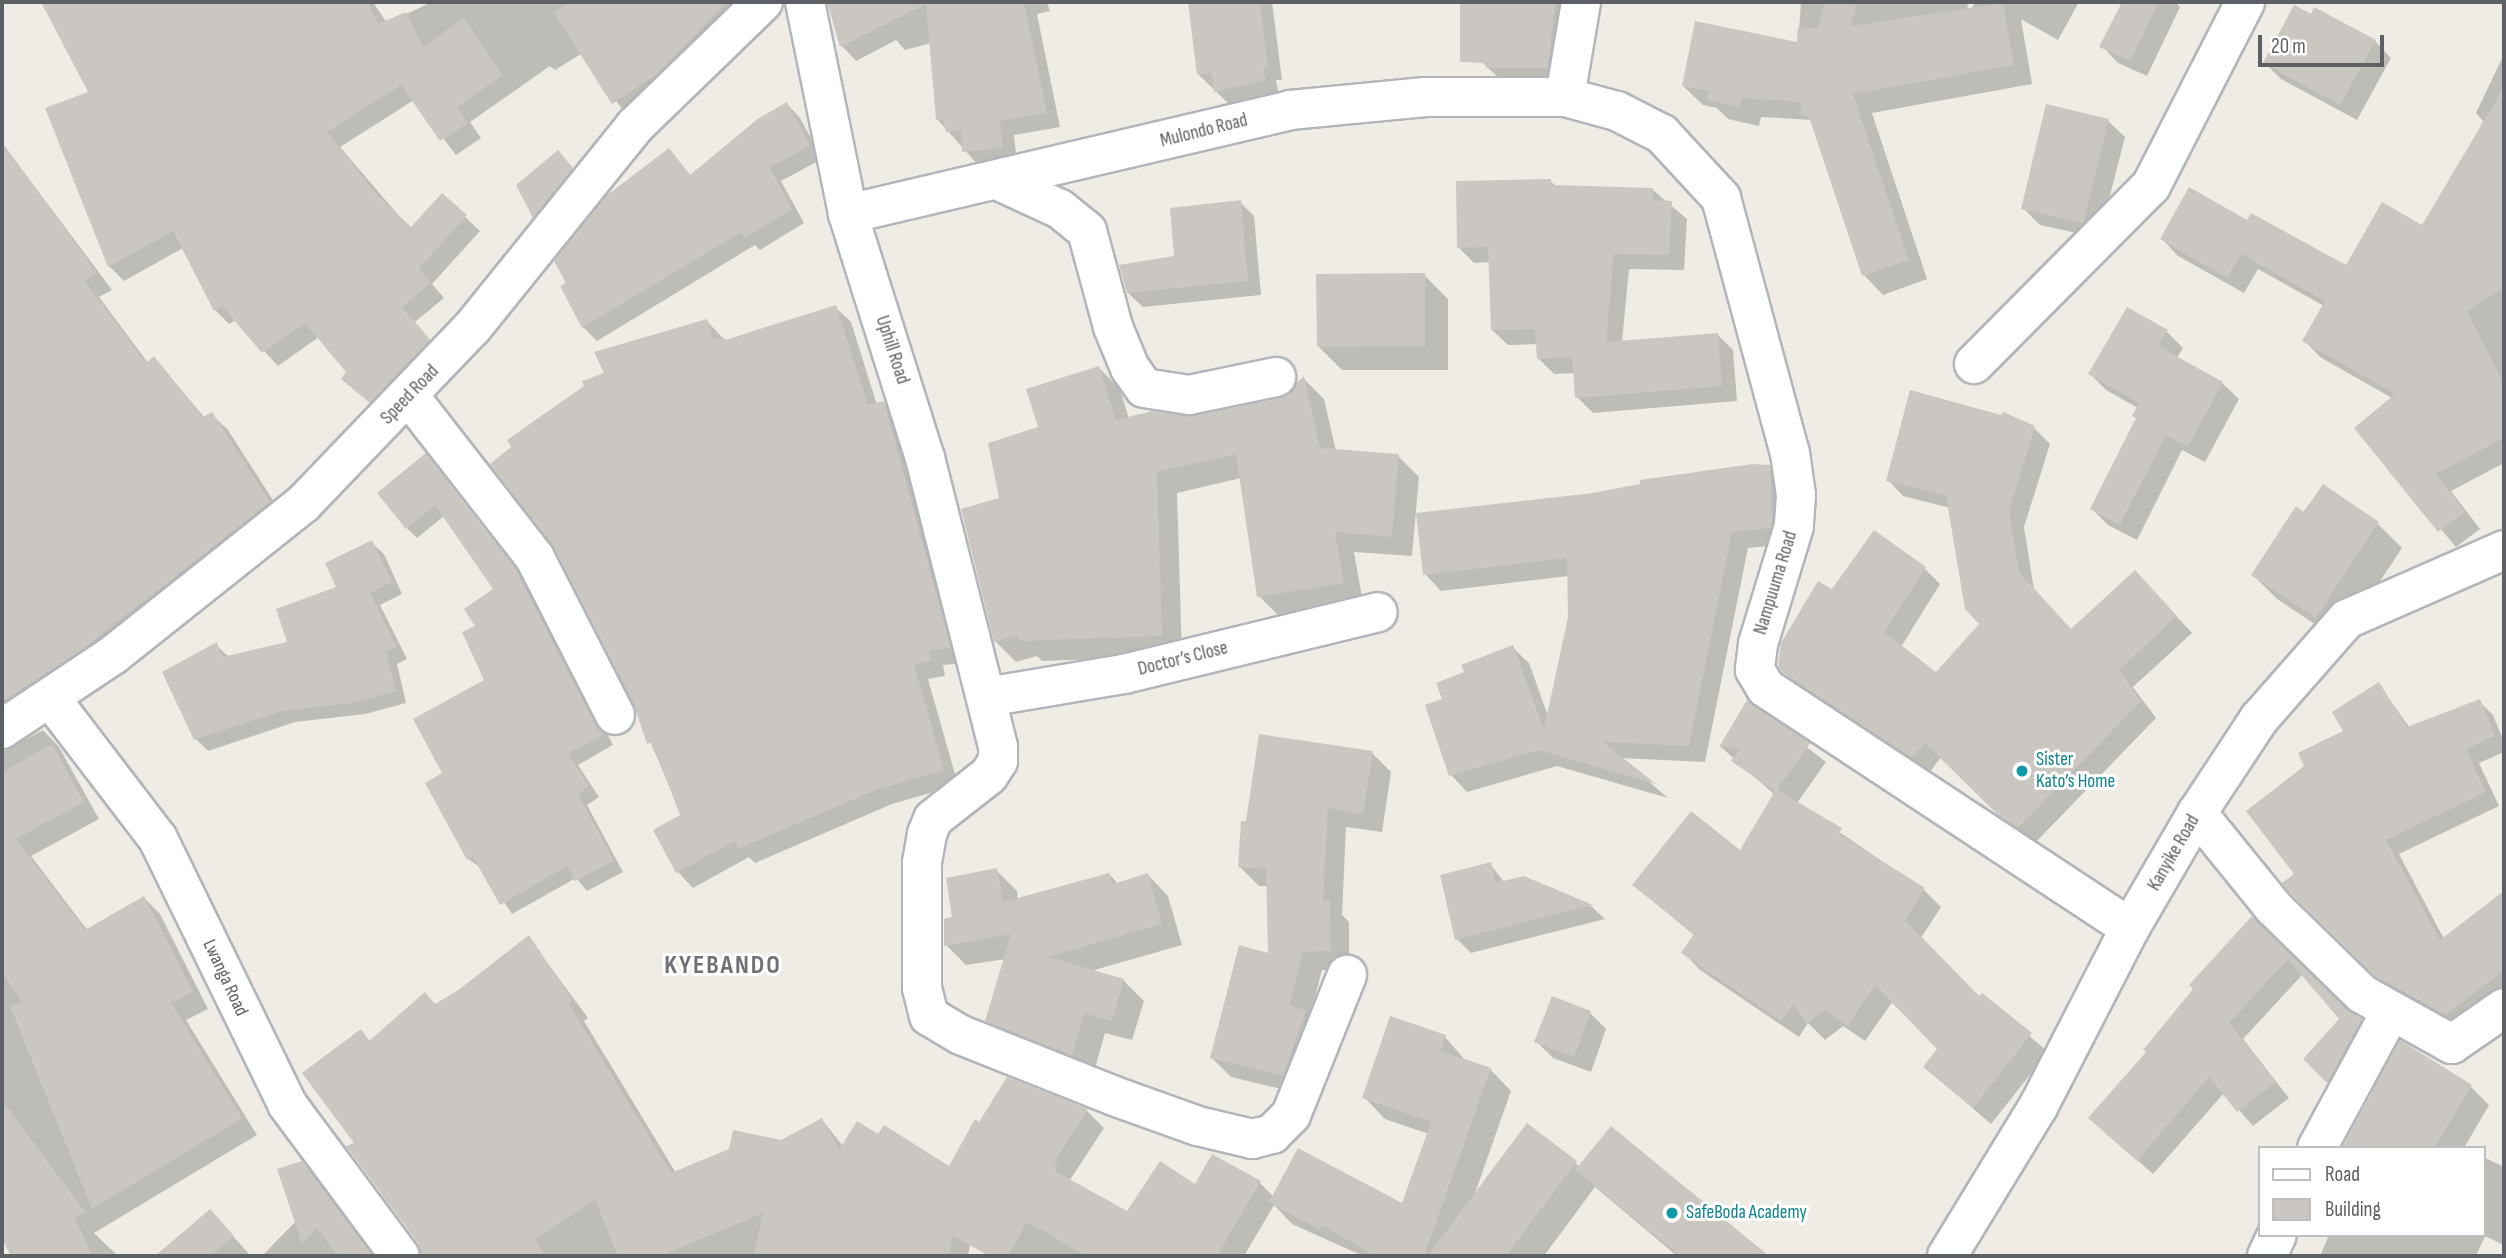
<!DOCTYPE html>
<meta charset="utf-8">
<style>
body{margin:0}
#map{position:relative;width:2506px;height:1258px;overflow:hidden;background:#eeece5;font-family:"Sofia Sans Condensed",sans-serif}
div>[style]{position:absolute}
.shadow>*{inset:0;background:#0003}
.building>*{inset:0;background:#cac7c2}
.roads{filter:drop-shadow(2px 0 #b2b5b9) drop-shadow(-2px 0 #b2b5b9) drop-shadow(0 2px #b2b5b9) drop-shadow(0 -2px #b2b5b9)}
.minor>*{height:38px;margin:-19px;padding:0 19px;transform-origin:19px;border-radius:19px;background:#fff}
.dots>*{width:19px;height:19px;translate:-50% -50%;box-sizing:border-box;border:4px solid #fff;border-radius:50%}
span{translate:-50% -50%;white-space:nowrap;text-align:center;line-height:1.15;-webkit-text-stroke:6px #fff;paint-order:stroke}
.street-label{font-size:19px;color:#5d6064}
.culture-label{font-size:19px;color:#0d838f}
.left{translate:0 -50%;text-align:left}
.district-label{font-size:26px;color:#6e7276;font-weight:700;letter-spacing:2px}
.frame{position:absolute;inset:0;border:4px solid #5d6064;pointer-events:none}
.legend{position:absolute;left:2258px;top:1146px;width:228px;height:91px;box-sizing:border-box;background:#fff;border:2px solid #bebfc1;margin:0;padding:9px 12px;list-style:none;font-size:21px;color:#5d6064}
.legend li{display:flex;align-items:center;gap:14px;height:35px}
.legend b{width:35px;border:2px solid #bebfc1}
.scale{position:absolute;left:2258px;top:35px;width:126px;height:32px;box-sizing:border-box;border:4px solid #5d6064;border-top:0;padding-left:9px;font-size:21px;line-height:24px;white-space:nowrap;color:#5d6064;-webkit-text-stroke:5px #fff;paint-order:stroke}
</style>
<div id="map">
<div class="shadow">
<div style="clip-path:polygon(45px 2px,373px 2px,387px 23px,432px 2px,758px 2px,628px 117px,581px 54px,555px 70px,550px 66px,470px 122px,481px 138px,456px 155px,414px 100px,340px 147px,411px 230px,442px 195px,480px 231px,432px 284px,444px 298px,415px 322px,443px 355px,385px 416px,344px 379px,348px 372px,319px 337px,278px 366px,236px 320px,229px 324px,215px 310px,183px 248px,124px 281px,109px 266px,91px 93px)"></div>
<div style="clip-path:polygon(829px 2px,1047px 2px,1050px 11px,1037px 14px,1060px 127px,1014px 135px,1017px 162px,979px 166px,938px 120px,931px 43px,905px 50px,896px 40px,856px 61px,842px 46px)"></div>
<div style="clip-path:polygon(1190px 2px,1272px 2px,1282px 80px,1276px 80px,1279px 95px,1230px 105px,1198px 74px)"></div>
<div style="clip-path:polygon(1483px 2px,1579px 2px,1562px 82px,1503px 82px,1482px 62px)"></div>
<div style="clip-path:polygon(1801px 2px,1968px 2px,1967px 17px,1975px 2px,2079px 2px,2058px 40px,2021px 19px,2032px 84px,1872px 113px,1927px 279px,1883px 295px,1864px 275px,1812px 120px,1761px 117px,1759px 126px,1728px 119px,1717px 108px,1703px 105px,1683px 86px,1798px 44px)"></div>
<div style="clip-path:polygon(2124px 2px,2175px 2px,2180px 7px,2147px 76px,2118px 63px,2102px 46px)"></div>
<div style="clip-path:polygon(2375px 41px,2391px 58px,2357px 120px,2281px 79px,2265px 63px)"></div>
<div style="clip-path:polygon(2504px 54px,2504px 463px,2451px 491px,2480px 529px,2456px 547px,2356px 429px,2392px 398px,2320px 357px,2304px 340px,2324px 306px,2258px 269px,2244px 293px,2178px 256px,2162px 239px,2247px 222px,2346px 268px,2423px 227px,2474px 141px,2483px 121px,2476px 113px)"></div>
<div style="clip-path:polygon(787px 104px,800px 118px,822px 159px,781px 181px,804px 223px,760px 250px,755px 245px,597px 341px,583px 327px,562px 287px,669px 151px,691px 176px)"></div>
<div style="clip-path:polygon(2108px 121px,2125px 137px,2099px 238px,2040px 225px,2023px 208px)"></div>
<div style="clip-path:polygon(2px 143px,112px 290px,99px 297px,148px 363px,154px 358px,205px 418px,211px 414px,228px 430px,285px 519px,2px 734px)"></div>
<div style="clip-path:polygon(565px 161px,579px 177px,541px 224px,518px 185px)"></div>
<div style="clip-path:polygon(1550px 181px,1557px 187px,1653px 190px,1687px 219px,1684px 270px,1629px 269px,1622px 342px,1718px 335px,1733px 350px,1737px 401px,1593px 413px,1577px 397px,1575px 373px,1554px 374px,1538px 358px,1538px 344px,1508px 345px,1492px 330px,1490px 262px,1474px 263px,1458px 247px)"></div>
<div style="clip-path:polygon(1240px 202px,1254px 216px,1261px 295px,1143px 307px,1128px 293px)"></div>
<div style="clip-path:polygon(1424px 275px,1448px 299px,1448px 370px,1342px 370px,1318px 346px)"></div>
<div style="clip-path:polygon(835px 307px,851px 322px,877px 405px,884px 403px,899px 418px,965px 663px,943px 665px,945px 676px,928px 679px,958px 785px,892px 804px,755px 863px,749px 857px,693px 888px,678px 872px,655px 830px,682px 816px,639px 715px,556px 547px,607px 374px,707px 321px,726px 342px)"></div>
<div style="clip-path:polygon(2167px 332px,2183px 348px,2177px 358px,2222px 383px,2239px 399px,2205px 462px,2182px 450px,2137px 540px,2108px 525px,2092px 509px,2137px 419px,2134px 416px,2138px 408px,2106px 390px,2090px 374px)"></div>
<div style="clip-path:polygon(1099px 368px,1120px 389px,1129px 419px,1193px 418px,1282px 400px,1292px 394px,1303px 378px,1324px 399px,1336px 451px,1398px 456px,1419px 477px,1412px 556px,1354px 552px,1363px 603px,1280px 617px,1259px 596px,1241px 478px,1177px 493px,1182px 656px,1042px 661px,1037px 656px,1016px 662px,996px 642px,963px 511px,1001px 499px,1040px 429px)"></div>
<div style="clip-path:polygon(2034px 428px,2050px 444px,2024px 527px,2034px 590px,2072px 631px,2150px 588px,2192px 633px,2133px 687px,2156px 718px,2035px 843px,2016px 830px,1941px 757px,1929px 773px,1800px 688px,1783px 671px,1832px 591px,1924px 568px,1940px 584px,1901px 647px,1936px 674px,1982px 624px,1950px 508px,1903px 496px,1888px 480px)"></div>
<div style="clip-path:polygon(426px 456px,527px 582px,613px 745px,578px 765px,599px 797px,587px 805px,623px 872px,587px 891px,576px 878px,512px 914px,481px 868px,468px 859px,487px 681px,478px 627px,495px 590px,444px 516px,417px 538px,407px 528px)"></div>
<div style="clip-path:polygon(1769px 467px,1785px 483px,1787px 544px,1748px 548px,1705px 762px,1621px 758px,1668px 798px,1557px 766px,1467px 792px,1451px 775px,1444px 700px,1466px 673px,1512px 647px,1529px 663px,1548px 716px,1570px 617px,1569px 576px,1441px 591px,1425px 574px,1594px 495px)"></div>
<div style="clip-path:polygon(2323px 487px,2378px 524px,2402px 548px,2340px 641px,2277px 599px,2253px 575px)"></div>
<div style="clip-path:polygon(372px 543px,384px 554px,402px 594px,380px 605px,407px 659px,397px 664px,406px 703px,365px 714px,295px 722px,208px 751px,196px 739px,216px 645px,229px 657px,290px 643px)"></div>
<div style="clip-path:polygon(2379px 685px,2410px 728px,2479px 701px,2493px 715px,2504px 742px,2504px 752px,2479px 763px,2499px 806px,2399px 854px,2444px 939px,2504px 894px,2504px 994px,2460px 1028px,2391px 990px,2291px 891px,2306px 766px,2346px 731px)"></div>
<div style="clip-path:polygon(1748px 702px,1826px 762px,1797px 803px,1924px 890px,1941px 907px,1921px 938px,1980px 999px,1982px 995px,2048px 1052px,1991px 1124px,1925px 1067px,1940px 1049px,1893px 1001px,1865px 1041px,1843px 1026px,1825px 1040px,1808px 1023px,1799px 1037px,1700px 970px,1683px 952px,1695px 936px,1634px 885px,1740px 853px,1775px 795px,1721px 747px)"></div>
<div style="clip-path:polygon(43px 730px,59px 747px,99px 819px,31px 856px,88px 931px,144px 898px,160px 914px,208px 1009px,186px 1020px,257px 1135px,94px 1233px,118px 1256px,46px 1256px,2px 1212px,2px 752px)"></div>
<div style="clip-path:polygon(1372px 753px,1391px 772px,1382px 832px,1346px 827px,1342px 915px,1349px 922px,1349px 970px,1322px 970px,1310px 1016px,1302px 1094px,1231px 1077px,1212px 1058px,1270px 955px,1268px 886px,1259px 886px,1239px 866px,1248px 823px)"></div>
<div style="clip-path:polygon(1490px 864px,1505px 883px,1524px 878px,1592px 907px,1605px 919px,1471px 953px,1457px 939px)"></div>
<div style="clip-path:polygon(996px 870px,1017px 891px,1018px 900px,1109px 874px,1118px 884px,1148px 875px,1168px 896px,1182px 945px,1091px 971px,1123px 980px,1144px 1001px,1132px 1040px,1105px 1033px,1093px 1075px,1008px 1041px,987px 1021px,1006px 959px,966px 965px,946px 945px,954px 918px)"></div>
<div style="clip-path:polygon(2252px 918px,2376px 1035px,2343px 1096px,2305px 1059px,2342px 1020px,2303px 974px,2243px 1039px,2289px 1098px,2253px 1126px,2224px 1093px,2153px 1174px,2105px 1132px,2148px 1052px)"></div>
<div style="clip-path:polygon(529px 938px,588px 1018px,584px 1021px,676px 1173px,782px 1142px,822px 1120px,843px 1146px,979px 1193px,968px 1256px,421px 1256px,420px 1243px,357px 1144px,361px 1032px,371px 1042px,458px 992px)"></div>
<div style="clip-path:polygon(1590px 1013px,1606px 1029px,1591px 1072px,1553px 1058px,1536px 1041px)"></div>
<div style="clip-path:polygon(1445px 1037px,1466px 1061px,1490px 1069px,1511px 1091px,1474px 1196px,1528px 1126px,1580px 1167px,1611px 1128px,1766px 1256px,1677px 1256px,1595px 1187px,1544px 1256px,1363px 1256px,1292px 1224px,1274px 1205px,1244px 1256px,1005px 1256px,995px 1100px,1008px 1079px,1087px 1111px,1104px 1128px,1070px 1180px,1127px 1214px,1195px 1187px,1213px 1157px,1260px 1183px,1274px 1197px,1403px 1206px,1429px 1134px,1385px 1119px,1364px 1097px)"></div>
<div style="clip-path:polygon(2471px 1087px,2489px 1105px,2464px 1148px,2344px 1148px)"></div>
<div style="clip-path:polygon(2483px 1157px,2504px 1167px,2504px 1245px,2485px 1236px,2476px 1256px,2320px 1256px,2329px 1235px,2483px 1235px)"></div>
<div style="clip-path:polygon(301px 1163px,318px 1179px,375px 1256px,262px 1256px,296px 1221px)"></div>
<div style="clip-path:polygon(210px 1211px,251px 1256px,157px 1256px)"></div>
</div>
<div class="building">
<div style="clip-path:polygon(41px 2px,368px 2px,378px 24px,406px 12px,423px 47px,464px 18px,503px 75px,457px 107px,468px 123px,440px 141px,401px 85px,327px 132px,377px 195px,411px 227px,442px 193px,467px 215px,419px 269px,431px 283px,402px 307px,430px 340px,370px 403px,341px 379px,346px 372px,305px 323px,262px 353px,222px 306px,214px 311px,173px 231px,108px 267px,45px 108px,88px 92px)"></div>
<div style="clip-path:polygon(571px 2px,727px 2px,656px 75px,612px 104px,553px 12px)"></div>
<div style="clip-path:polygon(827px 2px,1024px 2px,1047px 113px,1000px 121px,1003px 148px,962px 152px,961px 130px,946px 132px,944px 120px,936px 120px,926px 4px,840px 47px)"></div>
<div style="clip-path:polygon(1188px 2px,1260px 2px,1268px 66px,1263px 67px,1266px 80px,1214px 92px,1211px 73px,1197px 75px)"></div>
<div style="clip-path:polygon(1460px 2px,1555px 2px,1548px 68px,1486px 68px,1486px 63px,1460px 62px)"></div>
<div style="clip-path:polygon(1824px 2px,1857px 2px,1851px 26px,2003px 3px,2014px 65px,1853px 94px,1909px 260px,1862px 276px,1809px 117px,1799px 114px,1802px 102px,1742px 98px,1740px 107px,1707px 100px,1709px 91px,1682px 86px,1695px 21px,1797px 42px,1798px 27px,1818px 28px)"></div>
<div style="clip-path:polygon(2122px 2px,2159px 2px,2130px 61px,2099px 47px)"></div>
<div style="clip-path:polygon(2294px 5px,2311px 14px,2314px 7px,2376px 40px,2340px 105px,2263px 63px)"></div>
<div style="clip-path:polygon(2504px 87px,2504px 288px,2467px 311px,2504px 384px,2504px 438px,2436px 474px,2465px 512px,2438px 532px,2354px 428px,2395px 394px,2302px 341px,2325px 301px,2241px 254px,2227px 278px,2160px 239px,2189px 187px,2247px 220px,2251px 213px,2346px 265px,2382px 202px,2422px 225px)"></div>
<div style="clip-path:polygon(787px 102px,810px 146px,770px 167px,792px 209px,745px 238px,742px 232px,582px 328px,560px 286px,566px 283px,554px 261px,606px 196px,669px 148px,690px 175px,759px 118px)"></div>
<div style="clip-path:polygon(2046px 104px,2109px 119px,2083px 223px,2021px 209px)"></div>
<div style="clip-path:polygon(2px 142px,97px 273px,84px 280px,146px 363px,154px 356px,203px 417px,212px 412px,270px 502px,80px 651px,2px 702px)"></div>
<div style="clip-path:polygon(558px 150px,573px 168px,533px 218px,516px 185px)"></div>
<div style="clip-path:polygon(1551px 179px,1551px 185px,1653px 188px,1653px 200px,1672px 201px,1669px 255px,1614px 254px,1606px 342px,1718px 333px,1722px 386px,1575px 398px,1572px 357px,1537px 359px,1535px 329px,1491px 330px,1488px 247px,1457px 248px,1456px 181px)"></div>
<div style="clip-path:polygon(1241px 200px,1248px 281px,1127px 293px,1119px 265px,1174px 256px,1170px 208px)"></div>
<div style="clip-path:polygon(1425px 273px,1425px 346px,1317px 347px,1316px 274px)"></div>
<div style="clip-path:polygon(836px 305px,868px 405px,884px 401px,951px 648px,929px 650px,931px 661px,914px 664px,944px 770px,876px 790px,738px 849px,735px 841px,676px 873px,653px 830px,680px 815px,652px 742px,647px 744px,634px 705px,554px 548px,490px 464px,511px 447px,507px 440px,584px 386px,582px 381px,604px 373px,594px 352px,707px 319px,713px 340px,724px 337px,725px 340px)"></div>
<div style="clip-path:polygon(2127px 307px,2168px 330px,2158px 346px,2223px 382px,2188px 447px,2166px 435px,2120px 525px,2090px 509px,2136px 418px,2132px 416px,2139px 403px,2088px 374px)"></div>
<div style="clip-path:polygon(1099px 366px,1116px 420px,1152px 411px,1193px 416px,1280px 398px,1304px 376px,1320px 448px,1399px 454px,1392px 537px,1335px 532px,1344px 583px,1257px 597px,1236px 454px,1157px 472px,1162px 636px,1020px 641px,1018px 635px,994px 642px,961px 509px,999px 498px,988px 443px,1038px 427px,1026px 389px)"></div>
<div style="clip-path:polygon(1910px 390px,2001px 415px,2003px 412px,2035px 426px,2009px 511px,2019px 572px,2071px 629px,2135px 570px,2177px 616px,2119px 670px,2141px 701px,2018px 828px,1998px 815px,1925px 743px,1912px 758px,1782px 672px,1778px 665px,1781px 643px,1818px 581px,1832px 589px,1874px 530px,1926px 567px,1884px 632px,1936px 672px,1979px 624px,1965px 609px,1946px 496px,1886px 481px)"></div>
<div style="clip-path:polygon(426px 453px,516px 570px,596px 725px,605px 734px,568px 754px,589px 786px,578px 794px,614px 861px,575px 881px,567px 866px,500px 905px,473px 857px,467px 860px,425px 783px,442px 773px,413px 719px,484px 680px,462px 632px,475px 626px,464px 609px,493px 589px,435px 505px,406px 529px,377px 493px)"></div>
<div style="clip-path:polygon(1752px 464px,1770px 465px,1772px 522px,1771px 528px,1732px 532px,1689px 746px,1603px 742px,1656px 784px,1539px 750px,1449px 776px,1425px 705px,1442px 699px,1436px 683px,1464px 672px,1461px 665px,1513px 645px,1544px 729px,1568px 617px,1567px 558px,1423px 575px,1416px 513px,1593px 493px,1640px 484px,1640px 480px)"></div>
<div style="clip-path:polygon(2323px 484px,2379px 522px,2316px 618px,2251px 575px,2296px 506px,2304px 512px)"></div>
<div style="clip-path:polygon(372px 540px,392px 582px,370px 593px,397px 647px,386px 652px,396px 691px,352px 703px,282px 711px,194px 740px,162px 672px,217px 642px,222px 657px,287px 642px,276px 609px,336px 587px,325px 563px)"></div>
<div style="clip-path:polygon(2379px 682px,2407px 727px,2480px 699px,2495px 736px,2466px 749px,2486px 792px,2386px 840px,2440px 940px,2504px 891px,2504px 970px,2445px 1015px,2375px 976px,2289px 892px,2282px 883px,2294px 874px,2246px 811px,2304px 766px,2298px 753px,2343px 731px,2332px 712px)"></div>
<div style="clip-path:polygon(1747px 700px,1810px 743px,1777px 790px,1842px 828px,1839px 834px,1925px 888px,1905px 920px,1979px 996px,1982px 993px,2032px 1033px,1973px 1108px,1923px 1067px,1937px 1049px,1875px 985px,1847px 1026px,1825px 1010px,1807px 1024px,1793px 1004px,1781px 1021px,1681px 953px,1694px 934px,1632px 885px,1691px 811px,1740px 850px,1775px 791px,1731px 761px,1741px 748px,1719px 747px)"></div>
<div style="clip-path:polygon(1259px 734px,1373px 751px,1363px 814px,1328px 808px,1323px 901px,1330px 901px,1331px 951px,1303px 952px,1289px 1006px,1306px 1010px,1283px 1076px,1210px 1058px,1239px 945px,1268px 953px,1266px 869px,1238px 867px,1241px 821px,1246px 821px)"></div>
<div style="clip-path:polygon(52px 744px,84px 802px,16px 839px,85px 930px,144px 896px,193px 992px,171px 1003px,242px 1118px,92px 1209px,10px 1006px,22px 1002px,2px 973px,2px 772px)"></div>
<div style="clip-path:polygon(1491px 862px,1495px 883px,1524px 876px,1593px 905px,1455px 940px,1440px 875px)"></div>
<div style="clip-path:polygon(997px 868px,1003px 902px,1109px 873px,1113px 884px,1148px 873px,1162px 924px,1048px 957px,1124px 979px,1112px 1021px,1084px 1013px,1072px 1056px,985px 1021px,1011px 934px,944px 946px,944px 919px,952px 917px,946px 878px)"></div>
<div style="clip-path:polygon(2252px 916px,2347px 1010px,2362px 1019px,2327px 1083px,2303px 1059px,2339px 1019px,2288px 959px,2229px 1023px,2276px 1082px,2237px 1112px,2209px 1077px,2137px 1161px,2088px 1118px,2146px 1052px,2143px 1050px,2193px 989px,2189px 985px)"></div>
<div style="clip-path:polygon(529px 935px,573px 1001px,569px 1004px,671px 1173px,729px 1149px,733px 1130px,781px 1140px,822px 1118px,839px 1150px,857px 1121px,878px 1134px,884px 1125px,949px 1166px,975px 1119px,979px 1122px,1007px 1077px,1088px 1109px,1054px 1163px,1058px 1165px,1055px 1171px,1127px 1211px,1160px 1161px,1195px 1184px,1212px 1154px,1261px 1181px,1217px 1256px,1086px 1256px,1027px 1222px,1008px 1256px,989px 1256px,953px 1236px,949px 1256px,754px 1256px,763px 1213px,661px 1256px,618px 1256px,595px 1200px,535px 1239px,545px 1256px,421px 1256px,418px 1243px,346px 1146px,354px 1143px,302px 1073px,361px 1029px,369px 1041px,425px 992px,435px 1004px,457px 991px)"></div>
<div style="clip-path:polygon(1552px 996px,1591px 1011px,1574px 1057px,1534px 1042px)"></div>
<div style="clip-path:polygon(1390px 1016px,1446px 1035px,1441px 1051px,1491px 1068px,1424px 1256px,1375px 1256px,1322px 1225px,1319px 1230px,1269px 1202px,1298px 1148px,1402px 1203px,1431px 1122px,1362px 1098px)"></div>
<div style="clip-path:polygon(2400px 1040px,2472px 1085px,2434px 1148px,2342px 1148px)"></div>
<div style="clip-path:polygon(2px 1100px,85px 1212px,75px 1218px,92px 1256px,11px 1256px,2px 1239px)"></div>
<div style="clip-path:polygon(1527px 1123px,1577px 1161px,1506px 1256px,1428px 1256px)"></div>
<div style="clip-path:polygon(1611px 1126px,1769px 1256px,1680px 1256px,1575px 1170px)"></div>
<div style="clip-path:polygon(302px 1161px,373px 1256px,338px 1256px,317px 1228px,302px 1244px,277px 1169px)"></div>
<div style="clip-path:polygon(210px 1209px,234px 1236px,210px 1256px,155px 1256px)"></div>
</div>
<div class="roads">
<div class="minor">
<div style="left:805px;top:2px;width:216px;rotate:78.5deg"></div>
<div style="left:848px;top:214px;width:256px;rotate:72.5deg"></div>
<div style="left:925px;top:458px;width:298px;rotate:75.8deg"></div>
<div style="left:998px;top:747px;width:14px;rotate:90deg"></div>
<div style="left:998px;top:761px;width:17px;rotate:123deg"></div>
<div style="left:989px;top:775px;width:71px;rotate:141.8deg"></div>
<div style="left:933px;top:819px;width:16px;rotate:112deg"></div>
<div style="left:927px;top:834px;width:29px;rotate:100deg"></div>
<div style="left:922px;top:863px;width:125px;rotate:90deg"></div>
<div style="left:922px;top:988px;width:29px;rotate:76deg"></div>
<div style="left:929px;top:1016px;width:37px;rotate:31deg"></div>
<div style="left:961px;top:1035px;width:165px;rotate:21.7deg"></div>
<div style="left:1114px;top:1096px;width:89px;rotate:19.7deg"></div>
<div style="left:1198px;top:1126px;width:56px;rotate:13.5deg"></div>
<div style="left:1252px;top:1139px;width:21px;rotate:-14deg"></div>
<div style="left:1272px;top:1134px;width:27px;rotate:-45deg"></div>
<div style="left:1291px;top:1115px;width:151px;rotate:-68.2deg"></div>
<div style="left:1565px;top:97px;width:96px;rotate:-80.4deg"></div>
<div style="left:999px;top:181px;width:67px;rotate:24.7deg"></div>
<div style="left:1060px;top:209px;width:35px;rotate:39deg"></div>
<div style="left:1087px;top:231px;width:99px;rotate:74.8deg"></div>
<div style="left:1113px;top:327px;width:44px;rotate:67.5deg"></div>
<div style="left:1130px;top:368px;width:24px;rotate:55deg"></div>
<div style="left:1144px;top:388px;width:46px;rotate:8.8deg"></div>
<div style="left:1189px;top:395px;width:89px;rotate:-11.7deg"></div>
<div style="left:848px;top:214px;width:454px;rotate:-13.2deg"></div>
<div style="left:1290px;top:110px;width:136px;rotate:-5.5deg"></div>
<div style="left:1425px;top:97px;width:140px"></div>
<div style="left:1565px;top:97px;width:54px;rotate:15.1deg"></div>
<div style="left:1617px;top:111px;width:51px;rotate:27.1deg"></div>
<div style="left:1662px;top:134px;width:87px;rotate:47.3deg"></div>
<div style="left:1721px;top:198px;width:264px;rotate:74.9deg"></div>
<div style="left:1790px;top:453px;width:42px;rotate:81.9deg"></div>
<div style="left:1796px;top:495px;width:31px;rotate:94deg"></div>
<div style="left:1794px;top:526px;width:123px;rotate:107deg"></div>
<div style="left:1758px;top:644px;width:26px;rotate:97deg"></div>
<div style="left:1755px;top:670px;width:21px;rotate:59deg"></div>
<div style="left:1766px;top:688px;width:436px;rotate:33.4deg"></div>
<div style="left:1974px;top:364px;width:251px;rotate:-45.2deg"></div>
<div style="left:2151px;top:186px;width:207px;rotate:-62.9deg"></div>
<div style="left:409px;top:396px;width:205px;rotate:52.1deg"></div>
<div style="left:535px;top:558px;width:176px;rotate:63deg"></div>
<div style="left:986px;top:697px;width:140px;rotate:-9.5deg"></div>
<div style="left:1124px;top:674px;width:261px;rotate:-13.7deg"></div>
<div style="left:51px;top:699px;width:176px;rotate:52.6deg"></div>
<div style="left:158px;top:839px;width:295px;rotate:64deg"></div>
<div style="left:287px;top:1104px;width:189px;rotate:53.4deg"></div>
<div style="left:2px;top:729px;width:133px;rotate:-33.7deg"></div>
<div style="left:113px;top:655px;width:243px;rotate:-38.5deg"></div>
<div style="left:303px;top:504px;width:244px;rotate:-46.2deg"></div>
<div style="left:472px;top:328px;width:260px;rotate:-51.1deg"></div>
<div style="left:635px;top:126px;width:178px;rotate:-44.1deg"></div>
<div style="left:2197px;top:813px;width:121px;rotate:51deg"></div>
<div style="left:2273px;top:907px;width:124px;rotate:44.3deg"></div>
<div style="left:2362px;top:994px;width:103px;rotate:29.1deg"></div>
<div style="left:2452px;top:1044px;width:63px;rotate:-34.7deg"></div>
<div style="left:2317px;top:1148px;width:156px;rotate:-61.6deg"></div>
<div style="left:1947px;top:1256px;width:175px;rotate:-58.6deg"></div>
<div style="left:2038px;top:1107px;width:201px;rotate:-62.8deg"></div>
<div style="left:2130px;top:928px;width:133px;rotate:-59.8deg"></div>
<div style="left:2197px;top:813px;width:113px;rotate:-56.6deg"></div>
<div style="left:2259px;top:719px;width:133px;rotate:-48.7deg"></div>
<div style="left:2347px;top:619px;width:171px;rotate:-23.7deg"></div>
<div style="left:2267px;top:1256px;width:23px;rotate:-65deg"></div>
</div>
</div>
<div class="dots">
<div style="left:2022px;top:771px;background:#0f9aa8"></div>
<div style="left:1672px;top:1213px;background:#0f9aa8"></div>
</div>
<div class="street-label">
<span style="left:1204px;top:131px;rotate:-14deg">Mulondo Road</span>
<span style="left:892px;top:350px;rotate:72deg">Uphill Road</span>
<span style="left:410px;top:395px;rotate:-46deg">Speed Road</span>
<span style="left:1776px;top:583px;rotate:-73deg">Nampuuma Road</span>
<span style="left:1183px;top:659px;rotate:-14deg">Doctor’s Close</span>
<span style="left:2174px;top:853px;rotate:-60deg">Kanyike Road</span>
<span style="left:225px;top:978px;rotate:65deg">Lwanga Road</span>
</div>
<div class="culture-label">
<span class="left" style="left:2036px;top:771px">Sister<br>Kato’s Home</span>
<span class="left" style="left:1686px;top:1213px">SafeBoda Academy</span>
</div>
<div class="district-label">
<span style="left:723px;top:966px">KYEBANDO</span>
</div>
<div class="frame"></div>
<ul class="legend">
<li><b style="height:9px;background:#fff"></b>Road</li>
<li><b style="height:19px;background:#cac7c2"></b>Building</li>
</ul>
<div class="scale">20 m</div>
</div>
